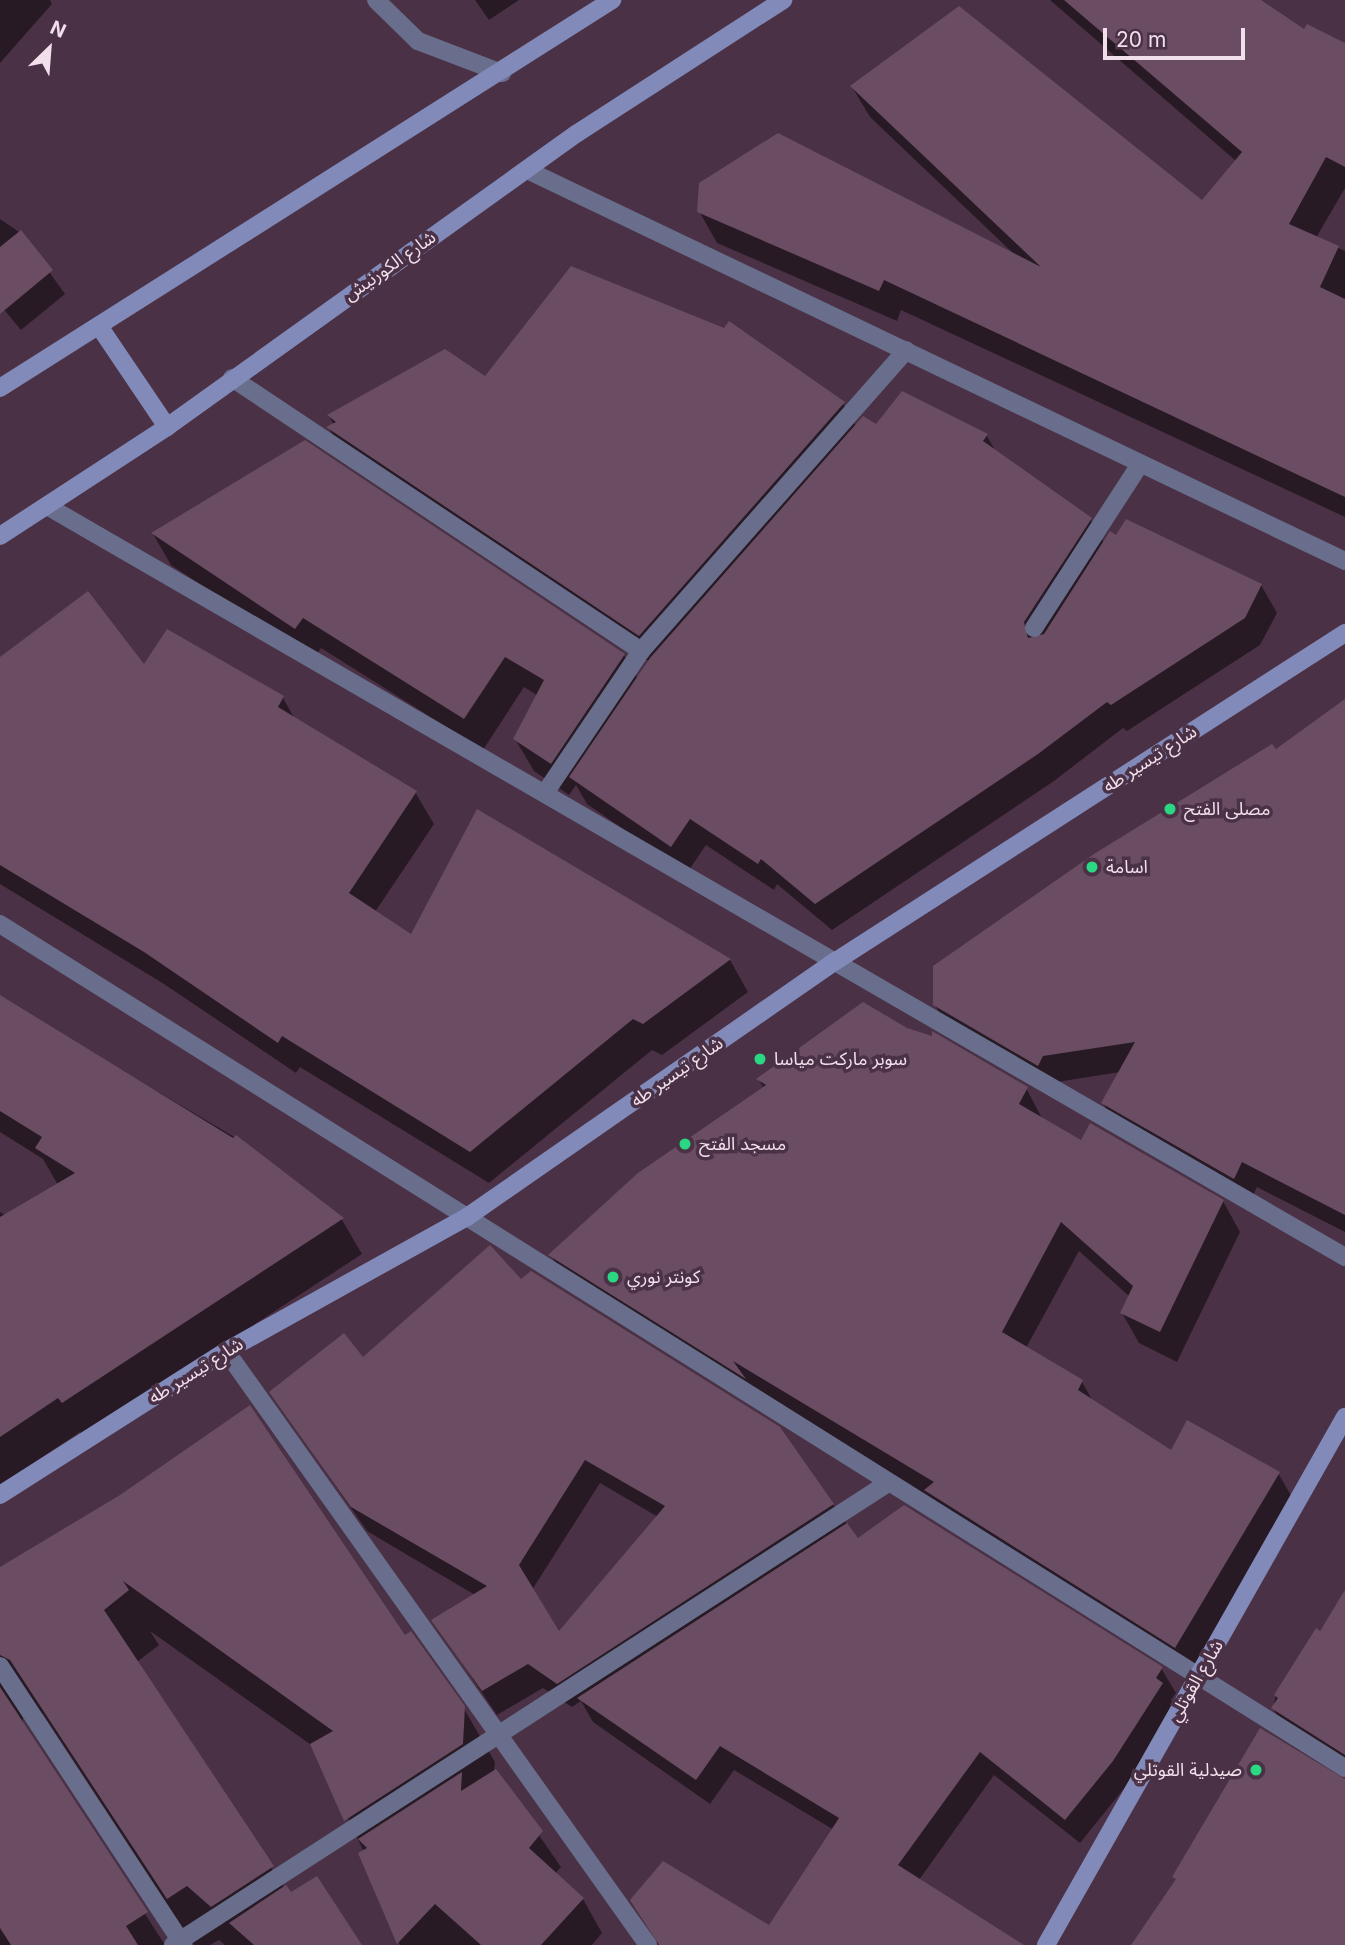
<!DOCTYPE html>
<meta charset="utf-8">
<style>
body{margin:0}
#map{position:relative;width:1345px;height:1945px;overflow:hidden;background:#4b3145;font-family:Inter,"Noto Sans Arabic",sans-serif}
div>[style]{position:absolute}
.shadow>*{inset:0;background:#0007}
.building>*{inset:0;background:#6a4d63}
.lane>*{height:18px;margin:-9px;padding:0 9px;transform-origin:9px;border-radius:9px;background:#686e8c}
.street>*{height:18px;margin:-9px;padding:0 9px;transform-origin:9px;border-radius:9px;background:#686e8c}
.secondary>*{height:18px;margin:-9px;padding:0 9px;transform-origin:9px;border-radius:9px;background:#818ab9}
.dots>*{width:19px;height:19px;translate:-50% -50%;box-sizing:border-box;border:4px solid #4b3145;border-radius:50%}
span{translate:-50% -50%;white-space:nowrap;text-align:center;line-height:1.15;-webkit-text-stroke:7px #4b3145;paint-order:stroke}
.street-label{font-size:18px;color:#f1e0ec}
.poi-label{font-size:18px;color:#f1e0ec}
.left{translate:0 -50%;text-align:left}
.right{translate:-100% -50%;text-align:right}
.north{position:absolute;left:14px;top:14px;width:70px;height:70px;-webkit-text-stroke:5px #4b3145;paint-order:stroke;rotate:25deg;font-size:19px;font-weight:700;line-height:28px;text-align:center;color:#f1e0ec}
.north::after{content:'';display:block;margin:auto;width:24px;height:32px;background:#f1e0ec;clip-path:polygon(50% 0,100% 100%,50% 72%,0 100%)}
.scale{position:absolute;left:1103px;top:28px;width:142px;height:32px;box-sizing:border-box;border:4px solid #f1e0ec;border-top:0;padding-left:9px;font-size:21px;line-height:24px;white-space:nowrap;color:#f1e0ec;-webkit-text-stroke:5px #4b3145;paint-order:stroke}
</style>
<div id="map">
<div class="shadow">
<div style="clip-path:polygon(0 0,50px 0,52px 4px,0 63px)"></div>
<div style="clip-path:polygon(475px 0,519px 0,489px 20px)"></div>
<div style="clip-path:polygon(1050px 0,1258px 0,1305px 32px,1345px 45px,1345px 188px,1316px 238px,1345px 251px,1345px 517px,901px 310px,897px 321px,717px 243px,699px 211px,1015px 255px,870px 117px,852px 87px,1203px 202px,1236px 161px)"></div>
<div style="clip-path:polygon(0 219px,22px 234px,65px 294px,21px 330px,0 305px)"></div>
<div style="clip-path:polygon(485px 379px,843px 404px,856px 426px,987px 436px,997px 454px,1090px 519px,1104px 543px,1261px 585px,1277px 613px,1260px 645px,1127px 731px,1123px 728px,1054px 781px,832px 930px,777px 884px,774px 890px,706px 845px,687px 873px,587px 804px,576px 785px,569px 795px,534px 771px,515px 739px,538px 696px,524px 687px,483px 750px,321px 648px,313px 659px,171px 565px,153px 534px,624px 655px,638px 679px,650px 662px,347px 460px,329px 428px,334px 425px,329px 416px)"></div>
<div style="clip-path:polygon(167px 631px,283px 698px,296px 721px,415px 792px,434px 824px,375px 912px,412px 936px,477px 812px,730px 960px,748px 992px,662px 1055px,652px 1050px,489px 1183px,300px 1067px,296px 1073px,164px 984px,0 884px,0 657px,144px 667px)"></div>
<div style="clip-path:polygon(1345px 701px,1345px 1232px,1257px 1187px,1249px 1204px,1118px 1129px,1103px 1103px,1120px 1072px,1057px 1082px,950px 1031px,935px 1005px,935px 967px,1195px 792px,1272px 746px,1275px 752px)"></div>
<div style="clip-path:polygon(0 998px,236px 1138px,342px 1220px,362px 1254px,83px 1437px,80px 1432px,0 1485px,0 1212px,6px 1216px,58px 1185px,43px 1159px,0 1132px)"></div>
<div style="clip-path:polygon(907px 1030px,1026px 1088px,1043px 1120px,1081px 1142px,1223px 1201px,1240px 1232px,1177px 1362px,1139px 1343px,1122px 1313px,1130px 1297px,1079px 1251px,1026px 1348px,1082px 1382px,1094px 1403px,1171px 1453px,1278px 1473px,1296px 1504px,1192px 1677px,568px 1285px,551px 1255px,764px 1088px,758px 1079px)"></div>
<div style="clip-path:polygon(evenodd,521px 1282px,779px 1428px,858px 1540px,1161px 1668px,1176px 1693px,1171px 1700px,1176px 1708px,1126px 1786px,1080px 1843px,994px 1775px,919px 1880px,1021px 1945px,658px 1945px,652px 1929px,769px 1928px,834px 1830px,734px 1770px,710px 1804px,593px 1722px,581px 1701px,572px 1707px,543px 1688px,497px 1715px,433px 1620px,475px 1595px,367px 1531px,271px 1392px,362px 1360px,521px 1282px,600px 1483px,658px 1517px,558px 1634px,532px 1590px,600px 1483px)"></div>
<div style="clip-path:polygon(121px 1496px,404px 1638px,463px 1707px,495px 1762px,494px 1770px,561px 1867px,555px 1874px,583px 1899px,602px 1933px,592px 1945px,400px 1945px,360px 1854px,364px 1852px,314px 1747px,150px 1631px,159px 1645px,137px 1662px,285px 1889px,360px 1945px,225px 1945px,219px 1940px,210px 1945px,194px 1945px,43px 1714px,25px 1710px,22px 1723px,165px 1945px,0 1945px,0 1572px)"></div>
<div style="clip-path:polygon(1345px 1594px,1345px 1771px,1289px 1736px,1273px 1708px,1276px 1695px)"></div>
</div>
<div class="building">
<div style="clip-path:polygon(1064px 0,1261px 0,1304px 29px,1307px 24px,1345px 43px,1345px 167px,1326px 157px,1289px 224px,1339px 246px,1320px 287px,1345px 299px,1345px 497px,884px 280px,879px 291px,697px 212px,699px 183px,778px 133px,1041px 267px,850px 86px,959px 6px,1202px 200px,1242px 152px)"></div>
<div style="clip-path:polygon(21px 230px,53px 270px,0 314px,0 247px)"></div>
<div style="clip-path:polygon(571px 266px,724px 328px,729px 321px,845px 402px,639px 636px,326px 427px,336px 422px,327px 415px,445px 349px,485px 376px)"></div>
<div style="clip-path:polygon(902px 391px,988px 434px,983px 441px,1092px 518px,1024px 622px,1028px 638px,1044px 634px,1110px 531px,1116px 535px,1126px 519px,1262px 584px,1245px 618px,1111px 705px,1107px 702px,1038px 754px,815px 904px,761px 859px,758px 864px,690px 819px,671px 847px,569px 777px,650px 658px,863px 416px,876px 424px)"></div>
<div style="clip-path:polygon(305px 440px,625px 654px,551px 764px,513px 739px,544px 680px,505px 657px,464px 719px,303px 618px,295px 629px,151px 533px)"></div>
<div style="clip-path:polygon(88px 591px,144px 664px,167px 629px,284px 696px,278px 707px,417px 791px,349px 893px,411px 934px,477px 809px,731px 959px,643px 1024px,633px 1019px,470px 1152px,282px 1036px,278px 1043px,144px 952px,0 865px,0 657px)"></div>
<div style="clip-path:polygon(1345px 699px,1345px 1215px,1242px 1162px,1234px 1179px,1101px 1103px,1135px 1042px,1043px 1056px,1038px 1066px,933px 1005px,933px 966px,1094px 854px,1272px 744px,1276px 749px)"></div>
<div style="clip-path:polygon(0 995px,233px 1138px,236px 1135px,344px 1218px,62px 1403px,58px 1398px,0 1437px,0 1217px,75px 1173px,35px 1148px,42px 1137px,0 1111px)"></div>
<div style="clip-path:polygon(863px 1002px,907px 1028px,932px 1036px,932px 1031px,1028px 1087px,1019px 1104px,1081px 1140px,1090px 1123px,1224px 1200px,1160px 1332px,1120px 1313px,1133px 1286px,1061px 1222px,1002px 1332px,1083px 1380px,1078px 1390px,1171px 1450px,1187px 1420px,1280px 1472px,1175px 1648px,924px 1490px,934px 1482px,733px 1361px,746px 1379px,548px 1255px,638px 1173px,766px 1085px,756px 1079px)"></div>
<div style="clip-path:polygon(evenodd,490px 1245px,521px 1279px,531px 1271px,780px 1427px,834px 1504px,557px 1684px,528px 1664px,482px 1691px,431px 1620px,487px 1586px,351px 1507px,269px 1392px,344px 1333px,363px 1357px,490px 1245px,585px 1460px,665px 1506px,559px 1631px,519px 1565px,585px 1460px)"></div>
<div style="clip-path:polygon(250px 1405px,405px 1635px,411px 1631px,465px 1706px,463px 1744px,344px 1821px,310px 1744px,333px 1731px,123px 1581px,129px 1590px,104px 1610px,274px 1866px,211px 1907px,187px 1886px,167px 1899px,10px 1660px,0 1655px,0 1567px,120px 1495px)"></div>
<div style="clip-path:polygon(904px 1505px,1163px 1667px,1156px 1678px,1163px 1683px,1113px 1761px,1065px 1820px,980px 1752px,898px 1865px,1024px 1945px,659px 1945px,630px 1900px,663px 1861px,769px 1925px,839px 1818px,720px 1746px,696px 1780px,577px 1698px,847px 1523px,858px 1538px)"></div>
<div style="clip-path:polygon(1345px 1590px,1345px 1755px,1271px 1708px,1278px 1698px,1274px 1695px,1316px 1628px,1320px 1631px)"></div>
<div style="clip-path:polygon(0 1687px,148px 1912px,126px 1926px,138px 1945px,11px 1945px,0 1928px)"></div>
<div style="clip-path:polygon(1260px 1728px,1345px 1779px,1345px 1945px,1131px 1945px,1176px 1879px,1172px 1877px)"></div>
<div style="clip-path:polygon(496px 1769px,543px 1831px,529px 1848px,584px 1898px,541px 1945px,481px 1945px,435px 1904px,397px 1944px,358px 1853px,367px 1848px,358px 1839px,462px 1772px,461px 1791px)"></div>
<div style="clip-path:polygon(317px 1876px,362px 1945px,254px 1945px,229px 1923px,286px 1885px,291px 1892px)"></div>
</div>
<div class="lane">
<div style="left:1034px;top:628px;width:195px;rotate:-57.1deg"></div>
</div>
<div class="street">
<div style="left:376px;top:0;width:59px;rotate:44.3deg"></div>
<div style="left:418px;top:41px;width:90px;rotate:20.9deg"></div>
<div style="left:527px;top:170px;width:907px;rotate:25.55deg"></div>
<div style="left:232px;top:378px;width:492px;rotate:33.7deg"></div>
<div style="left:47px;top:506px;width:1500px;rotate:30.05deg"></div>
<div style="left:545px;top:793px;width:171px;rotate:-55.9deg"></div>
<div style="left:641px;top:651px;width:401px;rotate:-48.6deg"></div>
<div style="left:0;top:924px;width:1588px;rotate:32.11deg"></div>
<div style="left:226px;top:1351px;width:729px;rotate:54.61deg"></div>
<div style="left:0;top:1666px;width:334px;rotate:56.7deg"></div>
<div style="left:173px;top:1945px;width:851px;rotate:-32.87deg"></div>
</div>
<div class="secondary">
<div style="left:99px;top:326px;width:122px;rotate:56deg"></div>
<div style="left:0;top:388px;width:725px;rotate:-32.37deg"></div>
<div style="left:0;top:536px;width:199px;rotate:-33.1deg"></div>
<div style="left:167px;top:427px;width:503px;rotate:-35.62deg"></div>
<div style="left:576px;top:134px;width:247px;rotate:-32.9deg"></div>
<div style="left:0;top:1495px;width:268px;rotate:-32.5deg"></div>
<div style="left:226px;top:1351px;width:276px;rotate:-29.1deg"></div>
<div style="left:467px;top:1217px;width:449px;rotate:-34.8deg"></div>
<div style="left:836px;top:961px;width:606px;rotate:-32.8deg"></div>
<div style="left:1046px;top:1945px;width:607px;rotate:-60.48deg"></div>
</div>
<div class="dots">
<div style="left:1170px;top:809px;background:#2ad884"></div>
<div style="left:1092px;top:867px;background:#2ad884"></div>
<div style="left:760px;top:1059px;background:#2ad884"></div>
<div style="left:685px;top:1144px;background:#2ad884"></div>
<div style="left:613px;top:1277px;background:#2ad884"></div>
<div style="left:1256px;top:1770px;background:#2ad884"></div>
</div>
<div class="street-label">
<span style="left:390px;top:266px;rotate:-35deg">شارع الكورنيش</span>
<span style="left:1150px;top:759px;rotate:-33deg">شارع تيسير طه</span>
<span style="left:677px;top:1072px;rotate:-35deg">شارع تيسير طه</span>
<span style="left:196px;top:1371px;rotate:-32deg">شارع تيسير طه</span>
<span style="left:1196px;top:1681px;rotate:-60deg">شارع القوتلي</span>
</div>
<div class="poi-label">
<span class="left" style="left:1184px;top:809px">مصلى الفتح</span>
<span class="left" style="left:1106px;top:867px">اسامة</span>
<span class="left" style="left:774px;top:1059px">سوبر ماركت مياسا</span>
<span class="left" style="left:699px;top:1144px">مسجد الفتح</span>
<span class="left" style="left:627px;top:1277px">كونتر نوري</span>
<span class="right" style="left:1242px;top:1770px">صيدلية القوتلي</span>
</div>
<div class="north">N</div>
<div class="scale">20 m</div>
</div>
